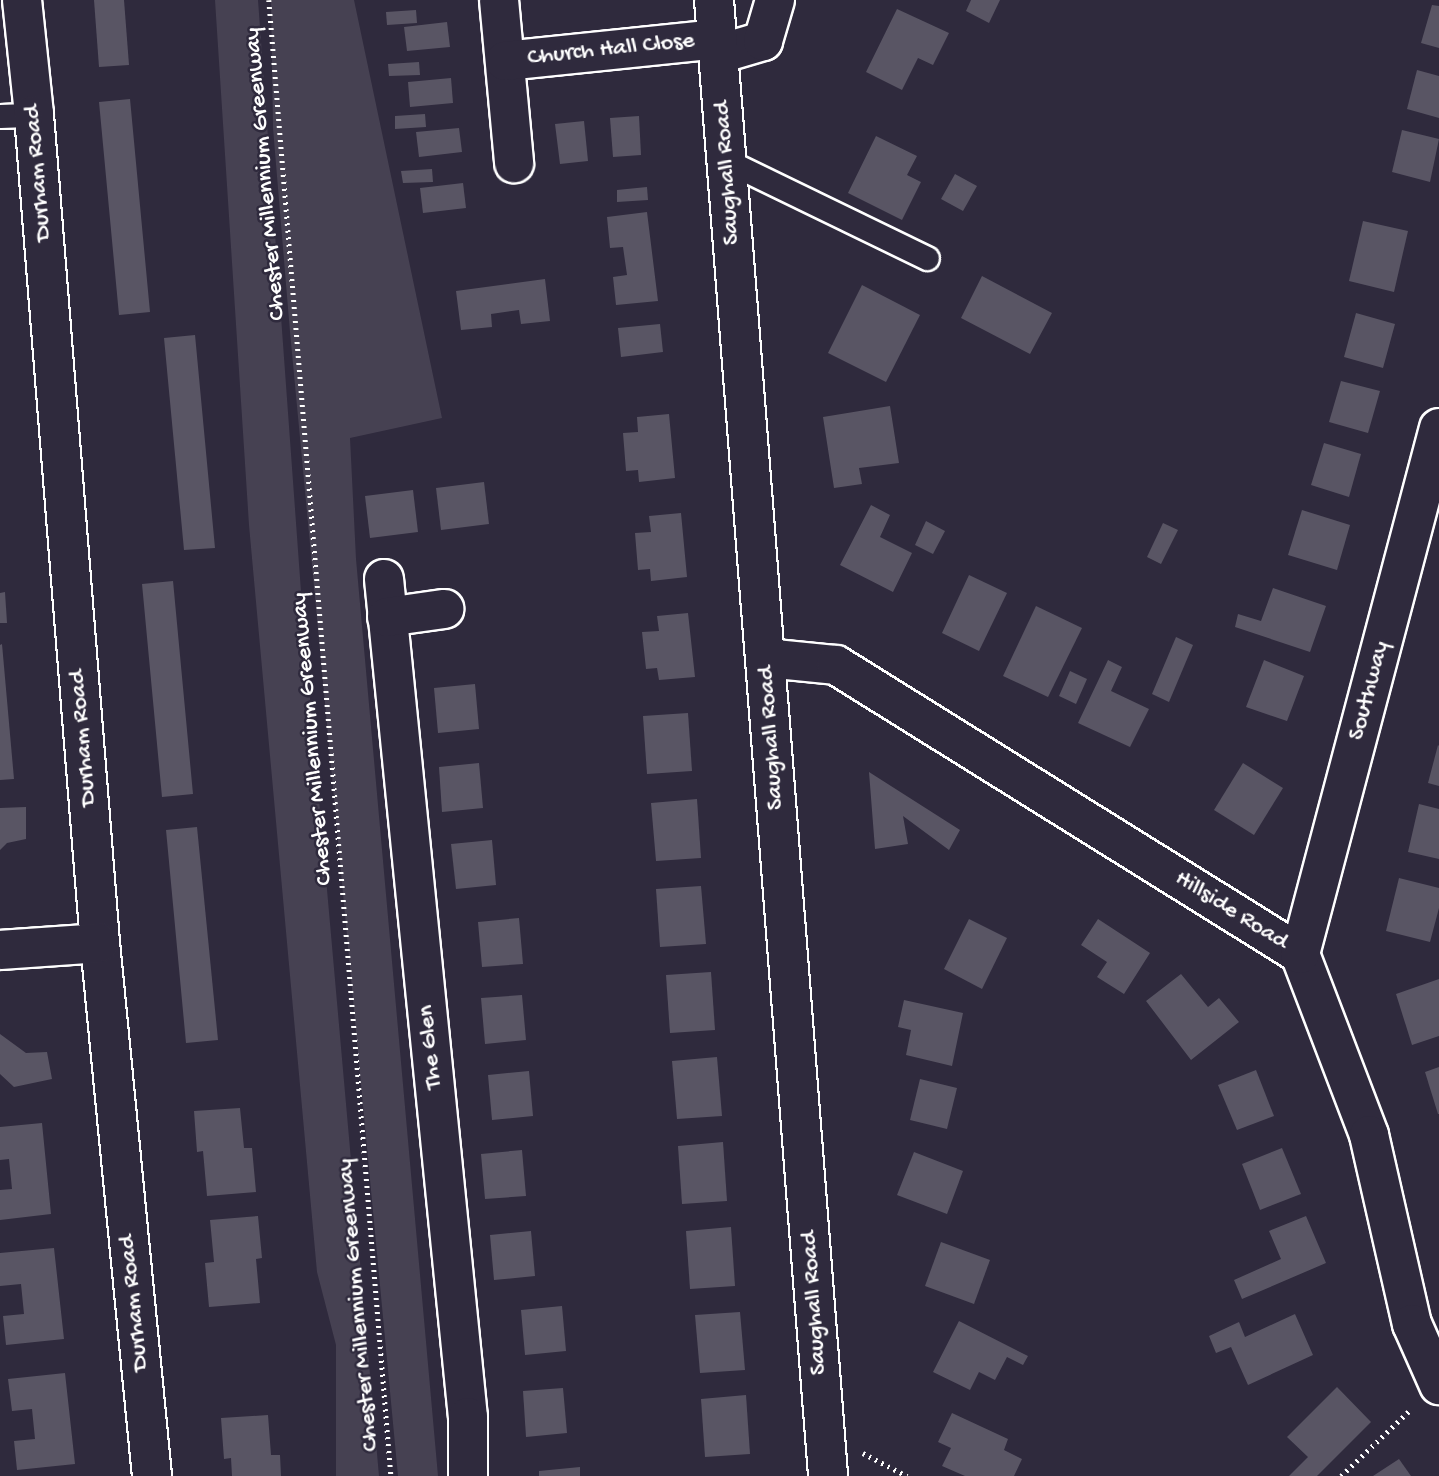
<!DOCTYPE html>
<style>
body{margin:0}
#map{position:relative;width:1439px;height:1476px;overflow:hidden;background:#2f2a3d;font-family:"Gochi Hand",sans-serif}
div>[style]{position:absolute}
.green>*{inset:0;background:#464152}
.building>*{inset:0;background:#595564}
.path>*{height:4.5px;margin-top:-2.25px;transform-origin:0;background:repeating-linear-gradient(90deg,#fff 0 2px,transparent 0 7px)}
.roads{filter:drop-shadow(2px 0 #fff) drop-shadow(-2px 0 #fff) drop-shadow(0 2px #fff) drop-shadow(0 -2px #fff)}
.lane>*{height:23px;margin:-11.5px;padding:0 11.5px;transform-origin:11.5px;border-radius:11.5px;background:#2f2a3d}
.street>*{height:38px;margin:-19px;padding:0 19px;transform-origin:19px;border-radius:19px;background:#2f2a3d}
.secondary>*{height:38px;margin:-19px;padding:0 19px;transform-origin:19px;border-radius:19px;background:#2f2a3d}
span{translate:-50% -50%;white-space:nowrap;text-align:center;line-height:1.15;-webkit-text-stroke:5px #2f2a3d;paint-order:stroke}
.street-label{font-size:24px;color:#fff}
</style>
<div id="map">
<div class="green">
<div style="clip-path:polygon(215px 0,258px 0,303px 619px,379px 1476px,336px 1476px,336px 1345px,317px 1272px,249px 525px)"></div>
<div style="clip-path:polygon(271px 0,354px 0,442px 418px,350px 438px,356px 559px,438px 1476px,398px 1476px,290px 332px,273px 128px)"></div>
</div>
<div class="building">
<div style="clip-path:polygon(94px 0,124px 0,129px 65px,99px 67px)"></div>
<div style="clip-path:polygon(971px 0,1000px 0,989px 23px,966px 11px)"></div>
<div style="clip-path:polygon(1432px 5px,1439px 6px,1439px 48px,1421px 43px)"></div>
<div style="clip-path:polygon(897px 9px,949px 33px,933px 65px,918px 58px,902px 90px,866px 72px)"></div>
<div style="clip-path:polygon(416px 10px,417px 23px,387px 25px,386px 12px)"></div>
<div style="clip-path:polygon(447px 22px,450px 47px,407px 51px,404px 27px)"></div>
<div style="clip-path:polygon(419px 62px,420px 75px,389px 76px,388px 64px)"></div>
<div style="clip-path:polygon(1417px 70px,1439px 76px,1439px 118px,1407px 109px)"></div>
<div style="clip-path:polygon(451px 78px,453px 103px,410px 107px,408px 82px)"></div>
<div style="clip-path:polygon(130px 99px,150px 312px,119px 315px,99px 102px)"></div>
<div style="clip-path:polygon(425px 114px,426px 127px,395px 129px,395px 116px)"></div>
<div style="clip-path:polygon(639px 116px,641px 155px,613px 157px,610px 118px)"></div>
<div style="clip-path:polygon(584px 121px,588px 161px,560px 164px,555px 124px)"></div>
<div style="clip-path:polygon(459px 128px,462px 152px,419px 157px,416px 132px)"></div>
<div style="clip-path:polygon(1402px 130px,1439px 139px,1430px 182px,1392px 172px)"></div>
<div style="clip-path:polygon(876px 136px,917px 156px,907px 175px,921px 182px,902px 220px,848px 193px)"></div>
<div style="clip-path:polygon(432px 169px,433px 182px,403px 183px,401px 171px)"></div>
<div style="clip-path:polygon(955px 174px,977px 186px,963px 211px,941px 199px)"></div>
<div style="clip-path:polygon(463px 183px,466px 208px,423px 213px,420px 188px)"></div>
<div style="clip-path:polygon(647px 187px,648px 200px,617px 202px,617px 190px)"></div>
<div style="clip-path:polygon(647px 212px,658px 301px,616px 305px,613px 277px,627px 275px,623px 247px,610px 248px,607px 217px)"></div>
<div style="clip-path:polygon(1363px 221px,1408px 231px,1394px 292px,1349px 281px)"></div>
<div style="clip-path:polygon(982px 276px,1052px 313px,1030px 354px,961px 318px)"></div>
<div style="clip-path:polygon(545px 279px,550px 321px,521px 324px,519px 310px,491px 314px,492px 327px,461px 330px,456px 291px)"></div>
<div style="clip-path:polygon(862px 285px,920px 315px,886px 382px,828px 353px)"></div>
<div style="clip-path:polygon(1356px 313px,1395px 324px,1383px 368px,1344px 357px)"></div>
<div style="clip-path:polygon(660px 324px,663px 352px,621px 357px,618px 328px)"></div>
<div style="clip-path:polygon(195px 335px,215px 548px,184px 550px,164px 338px)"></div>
<div style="clip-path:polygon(1341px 381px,1380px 391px,1368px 433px,1329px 422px)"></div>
<div style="clip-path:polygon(890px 406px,899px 463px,859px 468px,862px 484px,834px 488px,823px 417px)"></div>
<div style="clip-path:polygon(669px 414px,675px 478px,639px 482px,638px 470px,626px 471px,623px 433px,638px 432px,637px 417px)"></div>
<div style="clip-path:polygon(1324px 443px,1361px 454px,1349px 497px,1311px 485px)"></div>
<div style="clip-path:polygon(484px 482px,489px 524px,441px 530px,436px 488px)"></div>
<div style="clip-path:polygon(413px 490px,418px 532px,370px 538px,365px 496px)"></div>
<div style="clip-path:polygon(871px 505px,890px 515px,880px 537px,912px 553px,893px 592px,840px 565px)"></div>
<div style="clip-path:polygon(1302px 510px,1350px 525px,1337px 570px,1288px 555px)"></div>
<div style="clip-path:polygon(681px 513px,687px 577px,651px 581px,650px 569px,638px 570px,635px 533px,651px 532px,649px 516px)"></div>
<div style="clip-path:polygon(926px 521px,945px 531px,933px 554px,915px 545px)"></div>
<div style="clip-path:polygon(1163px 523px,1178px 530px,1161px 564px,1147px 557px)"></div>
<div style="clip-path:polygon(969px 575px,1007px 593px,979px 651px,942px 633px)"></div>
<div style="clip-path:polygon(173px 581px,193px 794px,162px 797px,142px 584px)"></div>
<div style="clip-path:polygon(1273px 588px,1326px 606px,1310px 652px,1235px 627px,1238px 614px,1261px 621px)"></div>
<div style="clip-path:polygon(5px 592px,7px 623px,0 623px,0 593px)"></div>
<div style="clip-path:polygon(1036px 606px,1082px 628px,1048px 697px,1003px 676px)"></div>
<div style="clip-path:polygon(688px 613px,695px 677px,659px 680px,657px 668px,646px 669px,642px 632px,659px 631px,657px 616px)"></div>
<div style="clip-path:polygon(1176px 637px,1193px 645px,1169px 702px,1152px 694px)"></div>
<div style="clip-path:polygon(2px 644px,14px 779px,0 780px,0 645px)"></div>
<div style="clip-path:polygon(1108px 660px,1122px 667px,1111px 691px,1149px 709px,1130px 747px,1078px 723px)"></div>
<div style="clip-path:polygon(1264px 660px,1304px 676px,1287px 721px,1246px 707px)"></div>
<div style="clip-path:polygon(1070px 671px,1087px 679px,1076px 704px,1059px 696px)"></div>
<div style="clip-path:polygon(475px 684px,479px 729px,438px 733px,434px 688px)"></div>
<div style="clip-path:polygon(688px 713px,692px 771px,647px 774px,643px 716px)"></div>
<div style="clip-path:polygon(1438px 745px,1439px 746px,1439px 786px,1428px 783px)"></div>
<div style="clip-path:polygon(479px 763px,483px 808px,442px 812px,439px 767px)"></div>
<div style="clip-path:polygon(1243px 763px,1283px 788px,1254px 835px,1214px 810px)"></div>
<div style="clip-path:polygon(869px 772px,960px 830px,949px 850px,903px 816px,908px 844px,875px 849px)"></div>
<div style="clip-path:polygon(697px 799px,701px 858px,656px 861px,651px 803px)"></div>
<div style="clip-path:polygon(1419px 804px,1439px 809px,1439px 859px,1408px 852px)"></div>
<div style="clip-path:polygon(26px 807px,26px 839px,7px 843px,0 850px,0 808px)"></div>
<div style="clip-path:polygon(197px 827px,218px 1040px,186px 1043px,166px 830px)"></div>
<div style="clip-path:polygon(492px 840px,496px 885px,456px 889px,451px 844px)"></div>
<div style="clip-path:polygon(1399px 878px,1439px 888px,1439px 908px,1430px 942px,1386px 931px)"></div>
<div style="clip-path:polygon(701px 886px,706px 944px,660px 947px,656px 889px)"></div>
<div style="clip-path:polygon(519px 918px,523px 964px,482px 967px,478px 922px)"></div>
<div style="clip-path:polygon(969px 919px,1007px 938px,982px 989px,944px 969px)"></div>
<div style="clip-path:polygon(1098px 919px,1150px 953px,1124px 994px,1097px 977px,1107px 962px,1081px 945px)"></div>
<div style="clip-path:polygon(711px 972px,715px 1030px,670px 1033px,666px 975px)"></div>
<div style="clip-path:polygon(1181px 974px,1208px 1007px,1219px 998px,1239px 1022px,1191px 1060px,1146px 1001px)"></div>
<div style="clip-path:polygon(1439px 979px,1439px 1036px,1412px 1045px,1396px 994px)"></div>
<div style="clip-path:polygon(522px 995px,526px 1040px,485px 1044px,481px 998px)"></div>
<div style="clip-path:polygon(904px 1000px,963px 1013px,952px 1066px,906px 1055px,911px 1030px,898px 1027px)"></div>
<div style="clip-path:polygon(0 1034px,26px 1053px,47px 1052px,52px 1079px,14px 1087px,0 1074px)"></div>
<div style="clip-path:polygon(717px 1057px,722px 1116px,677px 1119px,672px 1061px)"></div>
<div style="clip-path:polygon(1439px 1067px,1439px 1114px,1438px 1114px,1425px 1072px)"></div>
<div style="clip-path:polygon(1256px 1070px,1274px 1116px,1237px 1130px,1218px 1085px)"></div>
<div style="clip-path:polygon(529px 1071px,533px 1116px,492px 1120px,488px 1075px)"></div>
<div style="clip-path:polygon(920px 1079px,957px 1088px,947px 1129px,910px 1120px)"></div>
<div style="clip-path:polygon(240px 1108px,244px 1148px,252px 1148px,256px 1192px,207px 1196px,203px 1151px,197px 1152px,194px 1111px)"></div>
<div style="clip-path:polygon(42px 1123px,51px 1214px,0 1220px,0 1190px,12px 1189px,9px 1159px,0 1160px,0 1127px)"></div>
<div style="clip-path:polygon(723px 1142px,727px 1201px,682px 1204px,678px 1146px)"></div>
<div style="clip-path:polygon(1282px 1148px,1301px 1194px,1260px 1210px,1242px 1164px)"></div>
<div style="clip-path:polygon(522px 1150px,526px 1196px,485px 1199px,481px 1154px)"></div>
<div style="clip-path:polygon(914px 1152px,963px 1171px,947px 1214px,897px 1195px)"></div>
<div style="clip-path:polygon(258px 1216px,262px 1258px,256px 1259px,260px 1303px,209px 1307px,205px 1263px,214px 1262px,210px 1220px)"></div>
<div style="clip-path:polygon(1306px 1216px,1326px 1263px,1242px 1299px,1234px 1280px,1281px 1259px,1269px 1231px)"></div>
<div style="clip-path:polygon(731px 1227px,735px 1286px,690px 1289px,686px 1231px)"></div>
<div style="clip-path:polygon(531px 1231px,535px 1276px,494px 1280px,490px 1235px)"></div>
<div style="clip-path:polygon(941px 1242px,990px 1260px,974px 1304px,925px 1286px)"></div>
<div style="clip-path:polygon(54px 1248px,64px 1339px,6px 1345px,3px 1316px,24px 1314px,21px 1284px,0 1286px,0 1253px)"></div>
<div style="clip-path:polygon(562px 1306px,566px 1351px,525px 1355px,521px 1310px)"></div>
<div style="clip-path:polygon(740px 1312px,745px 1370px,700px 1373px,695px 1315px)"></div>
<div style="clip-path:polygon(1295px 1314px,1313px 1355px,1248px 1385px,1231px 1347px,1216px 1353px,1209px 1336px,1239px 1322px,1245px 1337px)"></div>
<div style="clip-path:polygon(959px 1321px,1028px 1356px,1023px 1365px,1007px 1357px,995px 1380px,979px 1372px,970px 1390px,933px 1372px)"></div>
<div style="clip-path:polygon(65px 1373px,75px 1464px,17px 1470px,14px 1441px,35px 1439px,32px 1409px,12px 1411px,8px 1379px)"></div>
<div style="clip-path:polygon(1337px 1387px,1371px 1422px,1317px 1476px,1289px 1476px,1308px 1457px,1287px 1437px)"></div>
<div style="clip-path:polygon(563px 1388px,567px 1433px,526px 1437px,523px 1391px)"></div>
<div style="clip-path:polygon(746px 1395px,750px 1454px,705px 1457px,701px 1399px)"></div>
<div style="clip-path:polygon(952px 1413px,1008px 1439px,1004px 1450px,1022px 1459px,1014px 1476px,965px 1476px,942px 1466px,951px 1448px,938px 1442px)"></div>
<div style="clip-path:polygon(268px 1415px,271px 1455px,280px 1455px,281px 1476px,232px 1476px,231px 1458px,224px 1459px,221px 1418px)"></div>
<div style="clip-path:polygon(1399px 1459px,1411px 1476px,1373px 1476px)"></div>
<div style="clip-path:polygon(580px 1467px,580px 1476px,539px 1476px,539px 1471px)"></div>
</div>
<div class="path">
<div style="left:269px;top:0;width:1481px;rotate:85.27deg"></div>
<div style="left:863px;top:1453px;width:50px;rotate:27.6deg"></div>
<div style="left:1341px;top:1476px;width:97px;rotate:-43.7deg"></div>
</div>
<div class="roads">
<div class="lane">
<div style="left:0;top:116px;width:34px;rotate:-2deg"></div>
<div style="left:727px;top:161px;width:222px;rotate:25.9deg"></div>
</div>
<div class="street">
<div style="left:22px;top:0;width:116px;rotate:84deg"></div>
<div style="left:34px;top:115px;width:831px;rotate:85.44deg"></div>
<div style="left:100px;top:943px;width:536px;rotate:84.43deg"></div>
<div style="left:499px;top:0;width:164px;rotate:84.7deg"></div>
<div style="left:719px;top:54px;width:46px;rotate:-16.5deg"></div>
<div style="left:763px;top:41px;width:43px;rotate:-73.7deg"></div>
<div style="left:505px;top:61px;width:214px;rotate:-5.9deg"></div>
<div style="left:384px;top:579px;width:842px;rotate:84.28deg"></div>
<div style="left:468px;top:1417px;width:59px;rotate:90deg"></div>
<div style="left:387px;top:617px;width:58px;rotate:-8deg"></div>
<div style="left:766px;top:658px;width:70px;rotate:5.7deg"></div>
<div style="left:836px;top:665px;width:547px;rotate:31.92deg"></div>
<div style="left:1300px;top:954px;width:194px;rotate:69.1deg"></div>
<div style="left:1369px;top:1135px;width:194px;rotate:77.2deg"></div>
<div style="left:1412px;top:1324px;width:67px;rotate:66.1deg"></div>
<div style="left:0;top:950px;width:100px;rotate:-4deg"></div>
<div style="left:1300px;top:954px;width:544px;rotate:-75.2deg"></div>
</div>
<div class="secondary">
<div style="left:714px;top:0;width:1480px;rotate:85.58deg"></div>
</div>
</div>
<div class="street-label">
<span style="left:611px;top:50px;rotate:-6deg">Church Hall Close</span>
<span style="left:39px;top:173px;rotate:-95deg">Durham Road</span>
<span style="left:728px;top:173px;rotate:-94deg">Saughall Road</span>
<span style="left:266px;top:174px;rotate:-95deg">Chester Millennium Greenway</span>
<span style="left:1370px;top:691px;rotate:-75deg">Southway</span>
<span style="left:84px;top:738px;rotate:-95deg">Durham Road</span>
<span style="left:772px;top:738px;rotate:-94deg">Saughall Road</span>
<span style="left:313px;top:739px;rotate:-95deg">Chester Millennium Greenway</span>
<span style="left:1231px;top:911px;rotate:32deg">Hillside Road</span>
<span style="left:431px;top:1047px;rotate:-96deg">The Glen</span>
<span style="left:135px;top:1303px;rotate:-96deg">Durham Road</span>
<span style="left:815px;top:1303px;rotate:-94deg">Saughall Road</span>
<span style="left:359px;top:1305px;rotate:-95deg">Chester Millennium Greenway</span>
</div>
</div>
